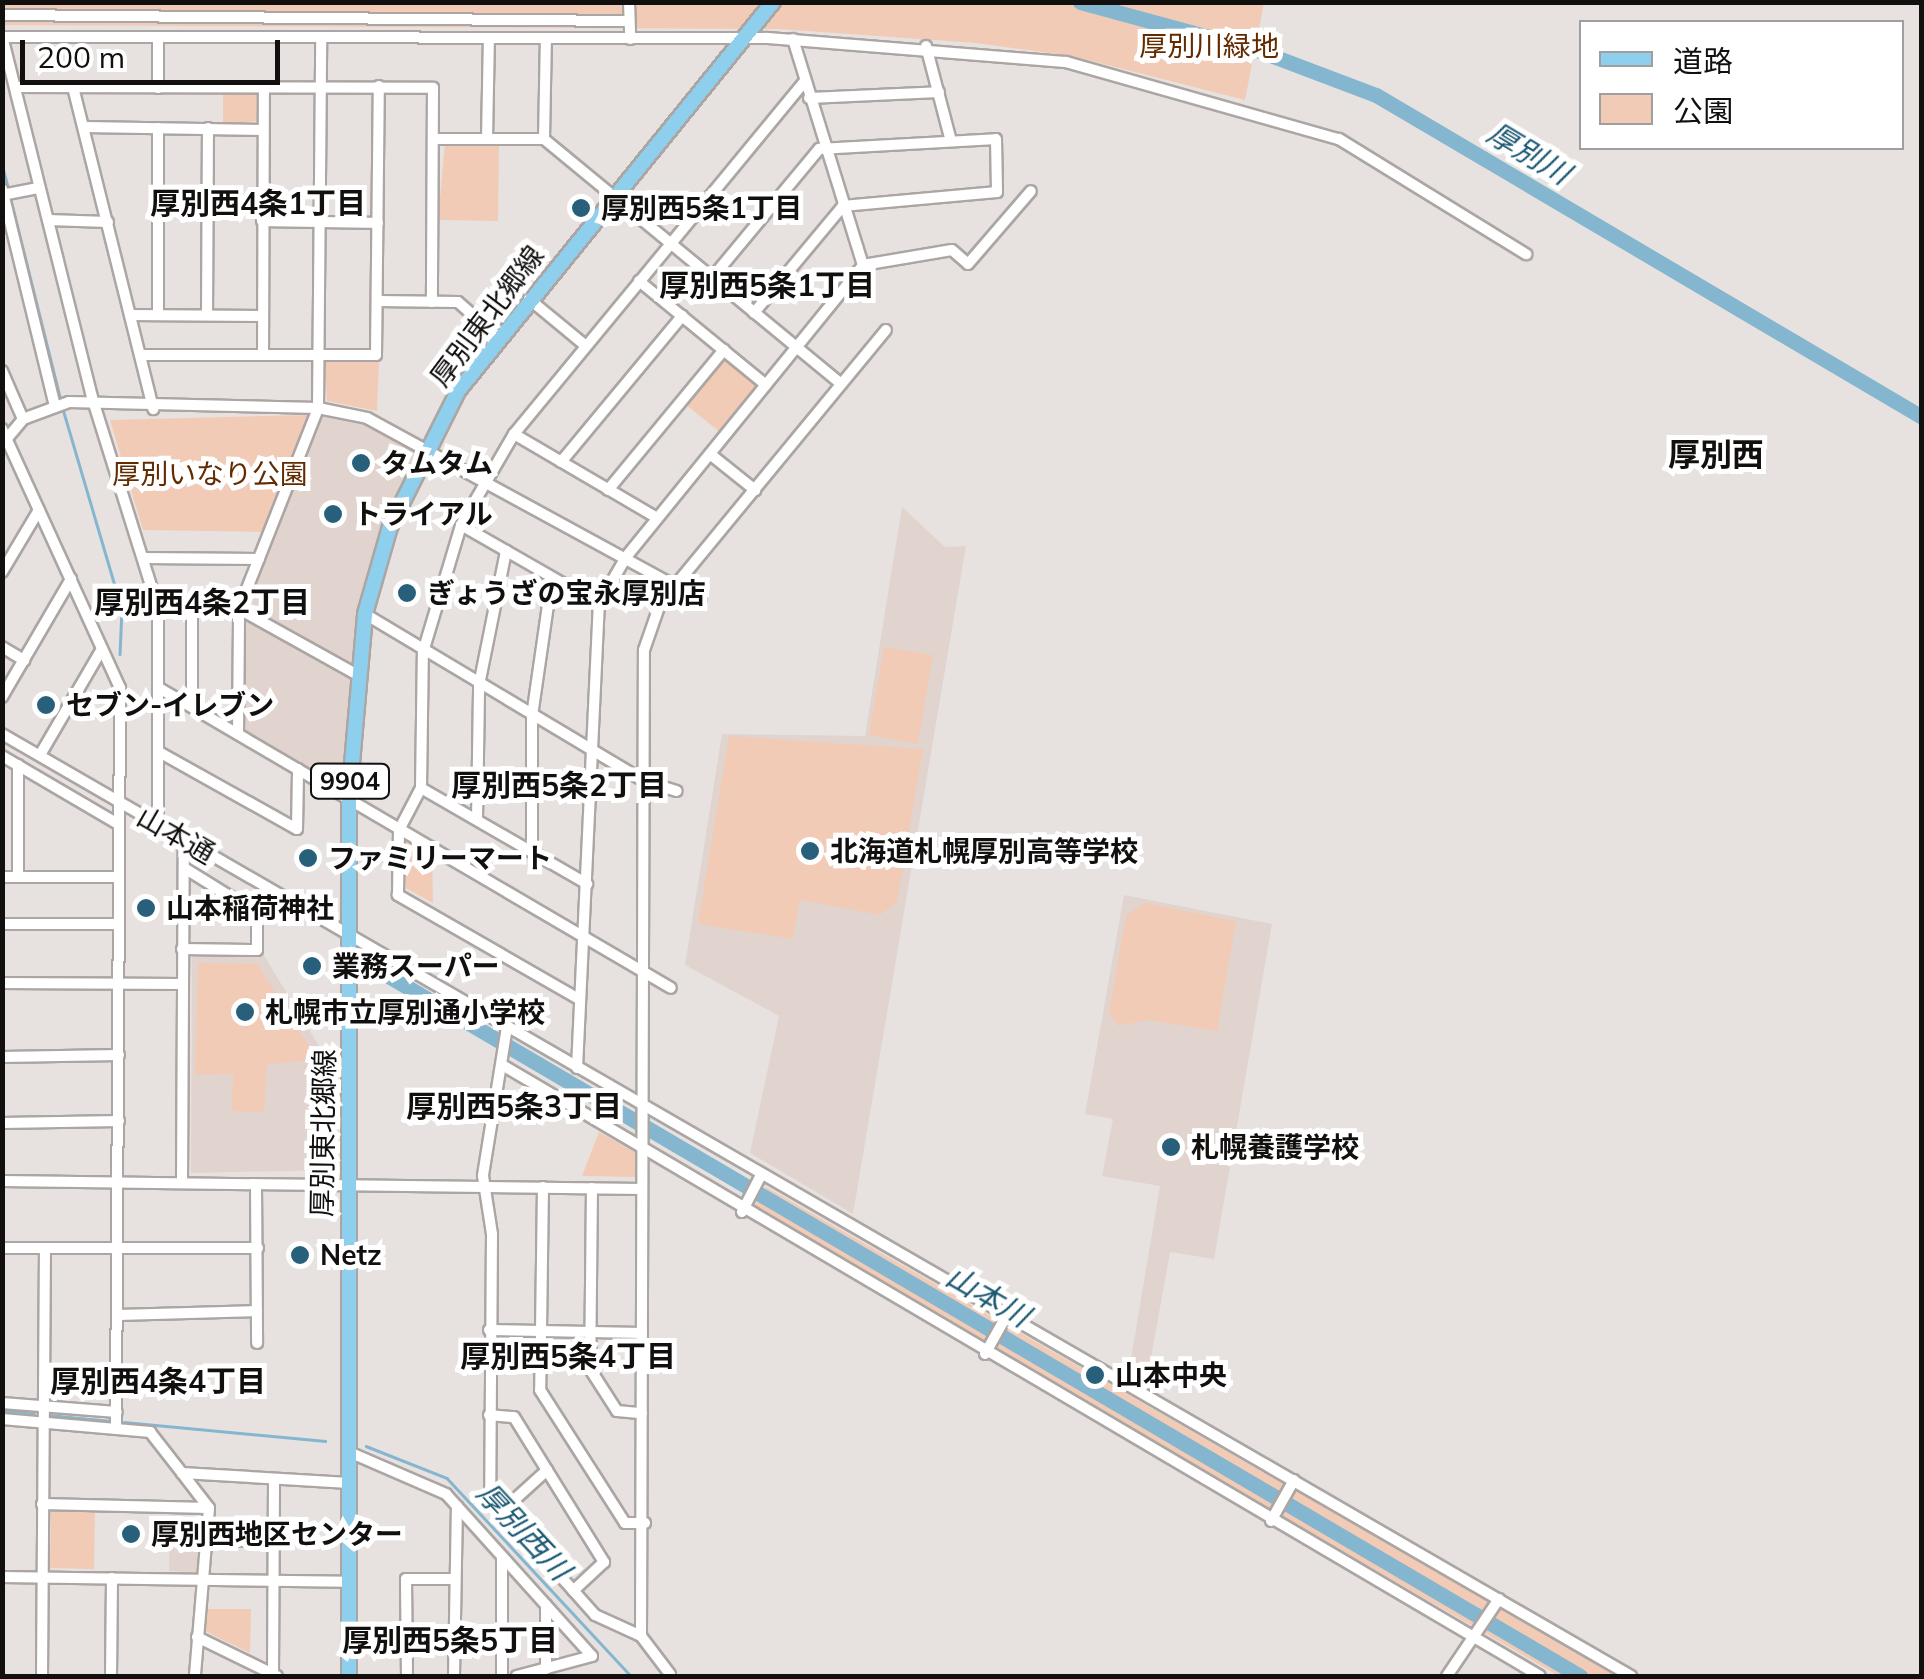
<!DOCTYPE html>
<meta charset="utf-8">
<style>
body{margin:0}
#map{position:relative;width:1924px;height:1679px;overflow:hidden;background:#e7e2df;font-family:Mulish,"Noto Sans JP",sans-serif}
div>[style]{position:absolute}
.built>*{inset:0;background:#e1d4ce}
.green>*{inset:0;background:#f1cbb6}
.stream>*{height:2.5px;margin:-1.25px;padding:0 1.25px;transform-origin:1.25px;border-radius:1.25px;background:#85b6d0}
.river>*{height:15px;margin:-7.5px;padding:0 7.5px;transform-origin:7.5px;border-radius:7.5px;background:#85b6d0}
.roads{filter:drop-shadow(2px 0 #aba6a3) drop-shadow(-2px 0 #aba6a3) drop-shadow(0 2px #aba6a3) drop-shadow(0 -2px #aba6a3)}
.minor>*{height:10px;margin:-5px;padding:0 5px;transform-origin:5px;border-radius:5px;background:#fff}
.major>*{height:14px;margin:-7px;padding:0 7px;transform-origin:7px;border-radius:7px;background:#8ecfed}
.dots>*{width:28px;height:28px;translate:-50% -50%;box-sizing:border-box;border:5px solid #fff;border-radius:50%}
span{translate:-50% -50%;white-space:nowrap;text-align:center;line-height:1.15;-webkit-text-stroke:10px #fff;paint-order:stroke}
.shield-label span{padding:2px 8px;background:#fff;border:2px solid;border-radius:8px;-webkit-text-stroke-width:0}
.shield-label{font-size:25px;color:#12100f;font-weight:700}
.park-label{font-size:28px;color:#632b01}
.poi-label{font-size:28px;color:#12100f;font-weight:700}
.left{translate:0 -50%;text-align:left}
.street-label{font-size:28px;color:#12100f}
.water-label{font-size:30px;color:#1a5772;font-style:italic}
.neighbourhood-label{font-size:30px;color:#12100f;font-weight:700}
.quarter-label{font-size:32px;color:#12100f;font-weight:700}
.frame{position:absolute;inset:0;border:5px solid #12100f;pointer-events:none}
.legend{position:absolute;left:1579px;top:20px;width:325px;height:130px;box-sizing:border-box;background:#fff;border:2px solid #a09f9f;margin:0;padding:12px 18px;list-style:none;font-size:30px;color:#12100f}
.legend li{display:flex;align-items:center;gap:20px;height:50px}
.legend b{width:50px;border:2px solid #a09f9f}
.scale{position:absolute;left:20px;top:40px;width:260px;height:45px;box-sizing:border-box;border:5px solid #12100f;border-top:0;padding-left:12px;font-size:30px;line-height:35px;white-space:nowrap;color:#12100f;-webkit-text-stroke:8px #fff;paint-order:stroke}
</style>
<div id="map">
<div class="built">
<div style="clip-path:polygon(318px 408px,426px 443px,365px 614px,349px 798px,238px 734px,239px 609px)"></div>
<div style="clip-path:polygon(902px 507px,945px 547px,966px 546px,853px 1214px,750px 1153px,779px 1016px,685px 965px,722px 734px,865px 736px)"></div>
<div style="clip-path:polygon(1124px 895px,1272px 924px,1214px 1259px,1170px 1252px,1147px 1380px,1129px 1371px,1160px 1186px,1102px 1176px,1113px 1119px,1085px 1114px)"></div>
<div style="clip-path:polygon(192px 954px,263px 954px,333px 1069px,332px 1170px,191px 1173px)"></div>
<div style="clip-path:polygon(170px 1517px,205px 1517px,199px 1572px,169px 1571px)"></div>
</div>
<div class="green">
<div style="clip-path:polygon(3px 2px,1264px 3px,1245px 100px,1072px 56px,976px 43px,779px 29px,3px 25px)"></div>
<div style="clip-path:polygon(223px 89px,257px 90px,260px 121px,223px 124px)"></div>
<div style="clip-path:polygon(445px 143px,499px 144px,498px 221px,438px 220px)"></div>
<div style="clip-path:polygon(726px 356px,761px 385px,721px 433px,685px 404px)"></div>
<div style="clip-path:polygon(379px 360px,377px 411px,327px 401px,325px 361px)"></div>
<div style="clip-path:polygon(308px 415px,266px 532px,143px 530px,110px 420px)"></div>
<div style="clip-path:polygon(884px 647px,933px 655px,918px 744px,869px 735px)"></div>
<div style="clip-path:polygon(729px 736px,923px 749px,897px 902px,880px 915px,800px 900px,793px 939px,698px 924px)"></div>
<div style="clip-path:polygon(406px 838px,432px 852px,433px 903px,406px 888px)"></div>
<div style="clip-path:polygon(1145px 903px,1236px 921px,1217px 1031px,1148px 1020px,1118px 1026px,1109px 1013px,1126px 915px)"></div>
<div style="clip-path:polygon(198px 963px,257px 964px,318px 1060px,267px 1064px,264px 1112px,232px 1111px,233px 1074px,195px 1075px)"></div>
<div style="clip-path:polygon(599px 1132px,638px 1154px,638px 1177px,582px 1176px)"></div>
<div style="clip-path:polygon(766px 1187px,1618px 1676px,1559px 1676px,752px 1210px)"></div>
<div style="clip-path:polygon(51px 1509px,95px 1510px,94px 1569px,50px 1568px)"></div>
<div style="clip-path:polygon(207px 1609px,251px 1609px,250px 1653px,205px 1631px)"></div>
</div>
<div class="stream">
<div style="left:2px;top:164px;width:23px;rotate:75deg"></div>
<div style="left:11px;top:200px;width:203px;rotate:76deg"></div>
<div style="left:63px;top:409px;width:209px;rotate:73.6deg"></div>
<div style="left:122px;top:609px;width:45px;rotate:92.5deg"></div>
<div style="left:2px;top:1410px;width:32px;rotate:7deg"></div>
<div style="left:49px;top:1415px;width:62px;rotate:5.5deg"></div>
<div style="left:124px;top:1422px;width:202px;rotate:5.4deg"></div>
<div style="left:366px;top:1446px;width:87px;rotate:21.6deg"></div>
<div style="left:447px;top:1478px;width:270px;rotate:47.1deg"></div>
</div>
<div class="river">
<div style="left:1080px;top:2px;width:183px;rotate:15.2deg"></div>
<div style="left:1257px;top:50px;width:127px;rotate:20.7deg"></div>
<div style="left:1376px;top:95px;width:634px;rotate:30.53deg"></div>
<div style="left:368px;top:964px;width:1406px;rotate:30.43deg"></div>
</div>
<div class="roads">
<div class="minor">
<div style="left:629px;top:2px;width:37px;rotate:88deg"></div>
<div style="left:2px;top:15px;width:627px;rotate:0.55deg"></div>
<div style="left:158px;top:37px;width:51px;rotate:90deg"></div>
<div style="left:793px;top:39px;width:237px;rotate:72.8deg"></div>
<div style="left:926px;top:46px;width:98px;rotate:75.3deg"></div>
<div style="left:15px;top:87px;width:418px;rotate:0.1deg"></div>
<div style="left:433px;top:88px;width:214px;rotate:90.3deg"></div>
<div style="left:73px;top:87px;width:332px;rotate:76deg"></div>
<div style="left:809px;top:98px;width:130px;rotate:-2.6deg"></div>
<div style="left:85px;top:127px;width:178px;rotate:1deg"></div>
<div style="left:158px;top:128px;width:187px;rotate:90deg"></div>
<div style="left:433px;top:139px;width:111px"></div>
<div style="left:544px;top:139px;width:385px;rotate:39.5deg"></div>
<div style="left:487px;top:139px;width:101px;rotate:-88.9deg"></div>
<div style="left:544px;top:139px;width:101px;rotate:-88.9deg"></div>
<div style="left:2px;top:189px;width:224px;rotate:76.3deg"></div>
<div style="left:2px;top:195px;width:38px;rotate:-11deg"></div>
<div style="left:48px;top:220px;width:60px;rotate:1.9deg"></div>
<div style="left:262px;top:221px;width:116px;rotate:1deg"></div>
<div style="left:712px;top:278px;width:168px;rotate:-50.3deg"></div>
<div style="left:819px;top:149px;width:177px;rotate:-3.2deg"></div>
<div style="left:996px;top:139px;width:53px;rotate:88.9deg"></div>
<div style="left:997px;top:192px;width:155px;rotate:174.8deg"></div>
<div style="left:843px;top:206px;width:139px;rotate:129.8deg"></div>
<div style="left:639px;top:281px;width:164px;rotate:39.3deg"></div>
<div style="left:529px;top:299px;width:74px;rotate:39.5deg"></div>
<div style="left:377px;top:301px;width:81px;rotate:0.7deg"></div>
<div style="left:458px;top:302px;width:53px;rotate:41.2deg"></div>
<div style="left:130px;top:315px;width:132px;rotate:0.4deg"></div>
<div style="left:207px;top:315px;width:187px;rotate:-89.7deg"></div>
<div style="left:141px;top:355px;width:235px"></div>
<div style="left:376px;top:355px;width:269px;rotate:-89.4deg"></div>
<div style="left:263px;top:355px;width:268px;rotate:-89.8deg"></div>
<div style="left:2px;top:371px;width:52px;rotate:66.4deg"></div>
<div style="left:2px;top:429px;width:285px;rotate:65.5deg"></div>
<div style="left:120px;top:688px;width:741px;rotate:90.31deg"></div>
<div style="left:514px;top:434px;width:166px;rotate:30.4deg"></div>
<div style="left:4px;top:442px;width:30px;rotate:-50deg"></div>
<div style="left:23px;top:419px;width:49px;rotate:-20.3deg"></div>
<div style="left:69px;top:402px;width:249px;rotate:1.4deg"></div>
<div style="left:318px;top:408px;width:50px;rotate:11.5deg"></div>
<div style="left:367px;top:418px;width:380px;rotate:28.6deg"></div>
<div style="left:710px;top:454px;width:58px;rotate:38.7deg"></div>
<div style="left:561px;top:462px;width:190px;rotate:-50.3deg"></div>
<div style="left:608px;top:490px;width:182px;rotate:-50.4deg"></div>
<div style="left:461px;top:525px;width:159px;rotate:29.8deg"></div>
<div style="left:143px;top:558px;width:116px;rotate:0.5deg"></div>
<div style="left:2px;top:572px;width:72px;rotate:-59.2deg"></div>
<div style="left:158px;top:608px;width:81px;rotate:0.7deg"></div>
<div style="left:239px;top:609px;width:132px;rotate:29.1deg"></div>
<div style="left:192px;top:609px;width:98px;rotate:90deg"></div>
<div style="left:365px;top:614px;width:325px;rotate:30.9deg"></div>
<div style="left:644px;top:781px;width:34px;rotate:17deg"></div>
<div style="left:2px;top:647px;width:26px;rotate:31deg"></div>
<div style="left:159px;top:688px;width:593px;rotate:30.37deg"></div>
<div style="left:2px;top:697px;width:137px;rotate:-59.7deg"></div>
<div style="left:2px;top:734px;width:1882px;rotate:30.04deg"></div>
<div style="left:238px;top:734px;width:125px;rotate:-89.5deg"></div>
<div style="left:239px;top:609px;width:216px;rotate:-68.5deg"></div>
<div style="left:318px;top:408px;width:370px;rotate:-89.5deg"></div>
<div style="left:159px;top:752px;width:158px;rotate:29.2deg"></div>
<div style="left:297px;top:829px;width:60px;rotate:-89deg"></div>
<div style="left:40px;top:755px;width:123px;rotate:-59.7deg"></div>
<div style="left:2px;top:756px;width:134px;rotate:30.4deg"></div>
<div style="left:421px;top:788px;width:192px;rotate:30deg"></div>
<div style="left:477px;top:819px;width:134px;rotate:-89.1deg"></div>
<div style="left:479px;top:685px;width:137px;rotate:-78.6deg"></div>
<div style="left:158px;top:825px;width:217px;rotate:-90deg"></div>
<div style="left:158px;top:608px;width:221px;rotate:-107.4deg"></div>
<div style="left:92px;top:397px;width:371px;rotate:-104deg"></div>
<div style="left:2px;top:37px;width:765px;rotate:0.07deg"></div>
<div style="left:767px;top:38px;width:300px;rotate:4.6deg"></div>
<div style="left:1066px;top:62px;width:284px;rotate:15.8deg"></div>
<div style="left:1339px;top:139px;width:220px;rotate:31.6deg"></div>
<div style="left:532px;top:851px;width:135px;rotate:-90deg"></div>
<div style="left:532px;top:716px;width:139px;rotate:-81.8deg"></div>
<div style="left:2px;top:877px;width:116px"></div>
<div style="left:18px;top:877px;width:112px;rotate:-90deg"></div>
<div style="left:2px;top:924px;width:116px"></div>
<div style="left:182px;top:949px;width:75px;rotate:0.8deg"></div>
<div style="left:257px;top:950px;width:37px;rotate:-90deg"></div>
<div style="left:257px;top:913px;width:86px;rotate:-148.3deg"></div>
<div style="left:2px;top:983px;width:180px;rotate:0.3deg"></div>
<div style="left:577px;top:998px;width:207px;rotate:-150.1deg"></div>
<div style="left:398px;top:895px;width:65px;rotate:-89.1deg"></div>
<div style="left:399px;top:830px;width:47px;rotate:-62.4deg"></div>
<div style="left:421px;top:788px;width:136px;rotate:-89.2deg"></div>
<div style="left:423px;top:652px;width:133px;rotate:-73.3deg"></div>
<div style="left:461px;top:525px;width:105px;rotate:-59.8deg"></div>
<div style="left:514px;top:434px;width:456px;rotate:-50.5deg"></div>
<div style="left:507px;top:1027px;width:151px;rotate:99.2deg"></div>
<div style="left:483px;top:1176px;width:59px;rotate:81.2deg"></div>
<div style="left:492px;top:1234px;width:263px;rotate:90.4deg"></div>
<div style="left:490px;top:1497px;width:158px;rotate:48.3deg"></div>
<div style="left:595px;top:1615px;width:51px;rotate:24.5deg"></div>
<div style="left:641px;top:1636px;width:48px;rotate:52.7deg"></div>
<div style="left:2px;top:1057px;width:117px;rotate:-1deg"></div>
<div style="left:504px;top:1066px;width:1202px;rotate:30.49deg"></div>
<div style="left:577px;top:1068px;width:465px;rotate:-87.3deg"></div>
<div style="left:599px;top:604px;width:54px;rotate:-60.1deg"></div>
<div style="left:626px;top:557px;width:376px;rotate:-50.9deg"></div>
<div style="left:863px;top:265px;width:90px;rotate:-9.6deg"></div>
<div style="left:952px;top:250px;width:21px;rotate:41deg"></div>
<div style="left:968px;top:264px;width:96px;rotate:-49.2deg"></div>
<div style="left:2px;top:1123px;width:117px;rotate:-1deg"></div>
<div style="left:2px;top:1181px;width:640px;rotate:0.72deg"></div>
<div style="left:182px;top:1182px;width:342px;rotate:-89.7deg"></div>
<div style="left:256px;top:1186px;width:157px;rotate:89.6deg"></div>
<div style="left:543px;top:1187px;width:203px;rotate:90.8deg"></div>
<div style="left:540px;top:1390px;width:158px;rotate:57.4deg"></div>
<div style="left:625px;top:1523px;width:20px"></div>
<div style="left:592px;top:1188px;width:181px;rotate:90.6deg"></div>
<div style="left:590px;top:1369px;width:50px;rotate:57.3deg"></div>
<div style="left:617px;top:1411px;width:25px;rotate:5deg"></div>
<div style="left:742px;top:1212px;width:42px;rotate:-62.8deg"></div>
<div style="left:2px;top:1248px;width:256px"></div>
<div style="left:118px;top:1315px;width:139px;rotate:-1.6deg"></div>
<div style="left:489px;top:1330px;width:153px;rotate:1.1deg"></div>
<div style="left:985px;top:1354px;width:47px;rotate:-60.7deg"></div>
<div style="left:2px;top:1403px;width:115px;rotate:4.5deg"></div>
<div style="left:489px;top:1415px;width:25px;rotate:5deg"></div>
<div style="left:514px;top:1417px;width:171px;rotate:58.2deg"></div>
<div style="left:604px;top:1562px;width:42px;rotate:136.9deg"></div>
<div style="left:2px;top:1419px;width:149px;rotate:5deg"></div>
<div style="left:150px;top:1432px;width:52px;rotate:52deg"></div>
<div style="left:182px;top:1473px;width:44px;rotate:52.4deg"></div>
<div style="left:209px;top:1508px;width:169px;rotate:94.8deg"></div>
<div style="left:349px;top:1452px;width:106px;rotate:23.4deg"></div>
<div style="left:446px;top:1494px;width:218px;rotate:48deg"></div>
<div style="left:592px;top:1656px;width:78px;rotate:165.1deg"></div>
<div style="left:182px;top:1473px;width:167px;rotate:3.4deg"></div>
<div style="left:42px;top:1504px;width:167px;rotate:1.4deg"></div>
<div style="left:502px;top:1511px;width:61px;rotate:-42.3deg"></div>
<div style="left:1271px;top:1521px;width:47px;rotate:-60.7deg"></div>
<div style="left:206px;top:1539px;width:67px;rotate:2.6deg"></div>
<div style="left:2px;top:1577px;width:347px;rotate:0.8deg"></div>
<div style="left:546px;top:1605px;width:64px;rotate:90deg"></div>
<div style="left:641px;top:1636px;width:986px;rotate:-89.83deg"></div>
<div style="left:644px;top:650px;width:49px;rotate:-70.8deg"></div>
<div style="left:660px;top:604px;width:355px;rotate:-50.5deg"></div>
<div style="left:197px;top:1637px;width:89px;rotate:26deg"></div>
<div style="left:273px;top:1673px;width:194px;rotate:-89.7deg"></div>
<div style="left:42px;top:1676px;width:428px;rotate:-89.6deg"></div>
<div style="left:111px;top:1676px;width:98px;rotate:-89.4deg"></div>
<div style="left:407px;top:1676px;width:97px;rotate:-90.6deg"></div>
<div style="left:406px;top:1579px;width:48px"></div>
<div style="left:454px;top:1676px;width:170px;rotate:-89deg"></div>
<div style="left:502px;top:1676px;width:118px;rotate:-90deg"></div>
<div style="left:1447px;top:1676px;width:93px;rotate:-56deg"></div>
</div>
<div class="major">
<div style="left:349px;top:1676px;width:878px;rotate:-90deg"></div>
<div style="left:349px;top:798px;width:185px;rotate:-85deg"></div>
<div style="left:365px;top:614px;width:91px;rotate:-74deg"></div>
<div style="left:390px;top:527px;width:152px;rotate:-63.4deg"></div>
<div style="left:458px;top:391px;width:501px;rotate:-51deg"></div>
</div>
</div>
<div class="dots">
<div style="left:581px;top:208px;background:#285f7a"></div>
<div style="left:361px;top:463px;background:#285f7a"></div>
<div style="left:333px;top:514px;background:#285f7a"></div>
<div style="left:407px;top:593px;background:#285f7a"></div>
<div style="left:46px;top:705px;background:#285f7a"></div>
<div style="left:810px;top:851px;background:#285f7a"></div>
<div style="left:308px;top:858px;background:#285f7a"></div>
<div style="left:146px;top:908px;background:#285f7a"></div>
<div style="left:312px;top:966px;background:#285f7a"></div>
<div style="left:245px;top:1012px;background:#285f7a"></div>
<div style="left:1171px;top:1147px;background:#285f7a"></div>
<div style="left:300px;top:1255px;background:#285f7a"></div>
<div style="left:1095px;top:1375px;background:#285f7a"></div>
<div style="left:131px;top:1534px;background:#285f7a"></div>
</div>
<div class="shield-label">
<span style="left:350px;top:781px">9904</span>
</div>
<div class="park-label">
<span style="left:1209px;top:46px">厚別川緑地</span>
<span style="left:210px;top:474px">厚別いなり公園</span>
</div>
<div class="poi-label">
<span class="left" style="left:601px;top:208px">厚別西5条1丁目</span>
<span class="left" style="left:381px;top:463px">タムタム</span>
<span class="left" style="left:353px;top:514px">トライアル</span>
<span class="left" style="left:427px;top:593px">ぎょうざの宝永厚別店</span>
<span class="left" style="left:66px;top:705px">セブン-イレブン</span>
<span class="left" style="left:830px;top:851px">北海道札幌厚別高等学校</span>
<span class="left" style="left:328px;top:858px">ファミリーマート</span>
<span class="left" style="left:166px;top:908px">山本稲荷神社</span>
<span class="left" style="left:332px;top:966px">業務スーパー</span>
<span class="left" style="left:265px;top:1012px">札幌市立厚別通小学校</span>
<span class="left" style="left:1191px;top:1147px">札幌養護学校</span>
<span class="left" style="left:320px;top:1255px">Netz</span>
<span class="left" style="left:1115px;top:1375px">山本中央</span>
<span class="left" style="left:151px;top:1534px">厚別西地区センター</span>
</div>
<div class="street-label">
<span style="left:487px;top:316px;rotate:-53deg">厚別東北郷線</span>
<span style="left:176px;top:835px;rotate:30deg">山本通</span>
<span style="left:323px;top:1133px;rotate:-89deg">厚別東北郷線</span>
</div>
<div class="water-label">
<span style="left:1529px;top:153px;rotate:31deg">厚別川</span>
<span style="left:988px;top:1296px;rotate:30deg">山本川</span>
<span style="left:524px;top:1531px;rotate:47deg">厚別西川</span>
</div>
<div class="neighbourhood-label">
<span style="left:258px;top:203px">厚別西4条1丁目</span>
<span style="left:767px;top:285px">厚別西5条1丁目</span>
<span style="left:202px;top:602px">厚別西4条2丁目</span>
<span style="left:559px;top:785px">厚別西5条2丁目</span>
<span style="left:514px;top:1106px">厚別西5条3丁目</span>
<span style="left:568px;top:1356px">厚別西5条4丁目</span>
<span style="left:158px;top:1381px">厚別西4条4丁目</span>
<span style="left:450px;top:1640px">厚別西5条5丁目</span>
</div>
<div class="quarter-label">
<span style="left:1716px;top:454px">厚別西</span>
</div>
<div class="frame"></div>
<ul class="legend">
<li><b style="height:12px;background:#8ecfed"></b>道路</li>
<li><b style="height:28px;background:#f1cbb6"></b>公園</li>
</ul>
<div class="scale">200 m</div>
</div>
